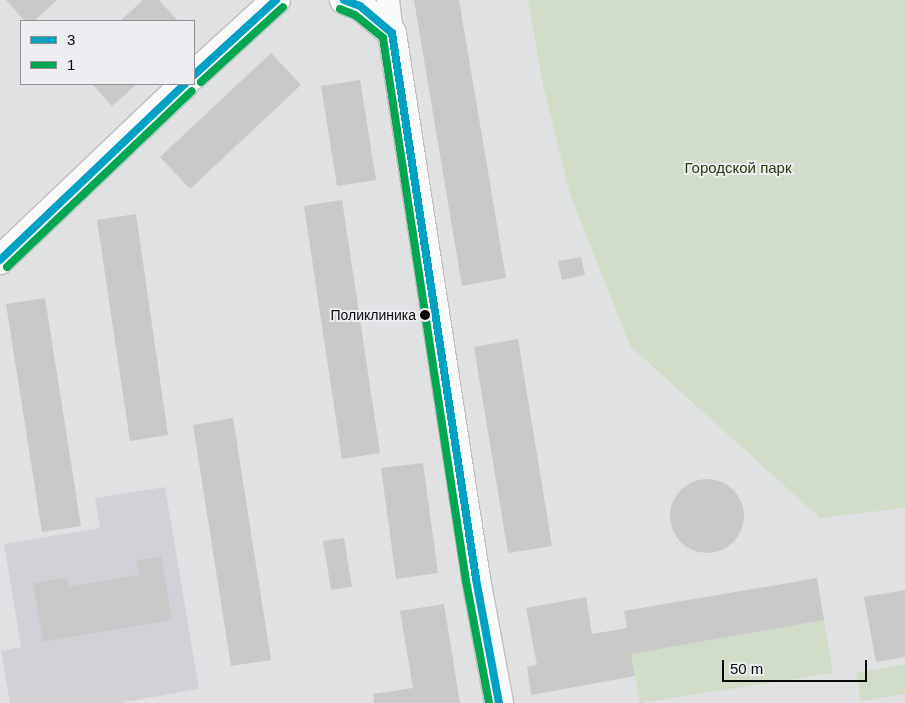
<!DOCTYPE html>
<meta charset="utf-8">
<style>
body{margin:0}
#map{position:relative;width:905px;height:703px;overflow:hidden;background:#e0e1e2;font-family:Arial,sans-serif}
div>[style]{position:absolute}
.built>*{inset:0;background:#d1d2d8}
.green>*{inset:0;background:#d1ddc9}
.building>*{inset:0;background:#c9c9ca}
.round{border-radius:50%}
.roads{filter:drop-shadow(1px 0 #bebfc0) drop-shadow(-1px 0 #bebfc0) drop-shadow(0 1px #bebfc0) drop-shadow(0 -1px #bebfc0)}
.street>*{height:22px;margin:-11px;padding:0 11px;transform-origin:11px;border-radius:11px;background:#fafafb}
.secondary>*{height:28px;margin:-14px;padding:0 14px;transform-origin:14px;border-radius:14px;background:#fafafb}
.bus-1>*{height:8px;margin:-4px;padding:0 4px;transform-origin:4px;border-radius:4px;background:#01a1c4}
.bus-2>*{height:8px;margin:-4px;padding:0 4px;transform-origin:4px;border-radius:4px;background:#00a651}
.dots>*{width:14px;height:14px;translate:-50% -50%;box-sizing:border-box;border:2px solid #ecedf0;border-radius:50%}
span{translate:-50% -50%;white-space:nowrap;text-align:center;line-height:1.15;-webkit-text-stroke:4px #ecedf0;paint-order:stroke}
.bus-label{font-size:14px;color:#0b0b0c}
.right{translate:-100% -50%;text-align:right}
.park-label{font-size:15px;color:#253c0e}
.legend{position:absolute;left:20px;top:20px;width:175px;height:65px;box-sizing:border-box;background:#ecedf0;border:1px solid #929395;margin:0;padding:6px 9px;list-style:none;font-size:15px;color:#0b0b0c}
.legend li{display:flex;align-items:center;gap:10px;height:25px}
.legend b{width:25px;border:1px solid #929395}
.scale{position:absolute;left:722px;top:660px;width:145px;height:22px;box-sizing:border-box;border:2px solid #0b0b0c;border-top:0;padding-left:6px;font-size:15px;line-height:18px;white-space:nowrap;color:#0b0b0c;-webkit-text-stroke:4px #ecedf0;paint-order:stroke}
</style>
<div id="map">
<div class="built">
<div style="clip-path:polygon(165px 487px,199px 689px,118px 703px,10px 703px,1px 651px,21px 647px,4px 544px,100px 528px,95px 498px)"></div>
</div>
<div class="green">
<div style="clip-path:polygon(528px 0,905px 0,905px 508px,820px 518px,630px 346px,570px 194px,543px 85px)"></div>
<div style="clip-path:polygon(824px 620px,833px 673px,640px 703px,631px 654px)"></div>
<div style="clip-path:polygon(905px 664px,905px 694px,861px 701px,856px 673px)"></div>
</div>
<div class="building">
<div style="clip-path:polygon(6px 0,57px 0,34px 21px,25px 21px)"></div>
<div style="clip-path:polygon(143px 0,159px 0,178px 21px,120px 21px)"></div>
<div style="clip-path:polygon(414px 0,459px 0,506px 278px,462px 286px)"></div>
<div style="clip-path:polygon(271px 53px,301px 85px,190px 189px,160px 157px)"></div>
<div style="clip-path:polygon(360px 80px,376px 180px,337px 186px,321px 86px)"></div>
<div style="clip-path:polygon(92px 84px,137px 84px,112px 106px)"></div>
<div style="clip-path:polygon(342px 200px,380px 453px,342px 459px,304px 206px)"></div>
<div style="clip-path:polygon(136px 214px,168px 435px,130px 441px,97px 220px)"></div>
<div style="clip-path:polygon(581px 257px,585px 275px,562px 280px,558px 261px)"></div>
<div style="clip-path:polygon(45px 298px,81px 526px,42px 532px,6px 304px)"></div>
<div style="clip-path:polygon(518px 339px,552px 546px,508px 553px,474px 347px)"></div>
<div style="clip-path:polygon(233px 418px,271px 660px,231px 666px,193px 425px)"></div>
<div style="clip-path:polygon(423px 463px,438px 573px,396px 579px,381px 468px)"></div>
<div class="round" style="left:670px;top:479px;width:74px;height:74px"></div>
<div style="clip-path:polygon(344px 538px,352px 587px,331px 590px,323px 541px)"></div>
<div style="clip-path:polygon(161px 556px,172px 620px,43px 642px,33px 583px,67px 577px,69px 587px,139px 575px,136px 561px)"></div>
<div style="clip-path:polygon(817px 578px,824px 620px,631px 654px,635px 676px,531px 695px,527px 667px,537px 665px,526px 608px,586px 597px,592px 634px,627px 628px,624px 611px)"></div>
<div style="clip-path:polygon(905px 590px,905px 657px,876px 662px,864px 597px)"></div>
<div style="clip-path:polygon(444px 604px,460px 703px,374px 703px,373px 694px,413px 688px,400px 611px)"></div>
</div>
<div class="roads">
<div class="street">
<div style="left:388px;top:0;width:33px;rotate:83deg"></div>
</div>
<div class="secondary">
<div style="left:344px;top:0;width:17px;rotate:21deg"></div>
<div style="left:360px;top:6px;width:42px;rotate:40.2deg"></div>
<div style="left:392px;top:33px;width:552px;rotate:81.25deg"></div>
<div style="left:476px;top:579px;width:126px;rotate:79.5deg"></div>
<div style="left:194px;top:75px;width:111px;rotate:-42.4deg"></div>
<div style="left:0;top:260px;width:255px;rotate:-43.6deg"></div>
</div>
</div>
<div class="bus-1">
<div style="left:344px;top:0;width:17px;rotate:21deg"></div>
<div style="left:360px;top:6px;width:42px;rotate:40.2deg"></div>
<div style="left:392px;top:33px;width:552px;rotate:81.25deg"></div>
<div style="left:476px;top:579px;width:126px;rotate:79.5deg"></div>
<div style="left:194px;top:75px;width:111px;rotate:-42.4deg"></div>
<div style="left:0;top:260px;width:255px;rotate:-43.6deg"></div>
</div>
<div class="bus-2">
<div style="left:340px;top:9px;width:16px;rotate:22deg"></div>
<div style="left:355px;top:15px;width:36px;rotate:39deg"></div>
<div style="left:383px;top:38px;width:549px;rotate:81.31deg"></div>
<div style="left:466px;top:581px;width:124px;rotate:79.3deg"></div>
<div style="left:201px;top:82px;width:111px;rotate:-42.4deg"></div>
<div style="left:7px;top:267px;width:255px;rotate:-43.6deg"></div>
</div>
<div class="dots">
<div style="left:425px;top:315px;background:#0b0b0c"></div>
</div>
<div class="bus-label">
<span class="right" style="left:416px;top:315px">Поликлиника</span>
</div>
<div class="park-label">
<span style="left:738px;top:168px">Городской парк</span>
</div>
<ul class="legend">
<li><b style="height:6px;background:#01a1c4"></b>3</li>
<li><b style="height:6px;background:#00a651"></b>1</li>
</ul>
<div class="scale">50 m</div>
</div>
